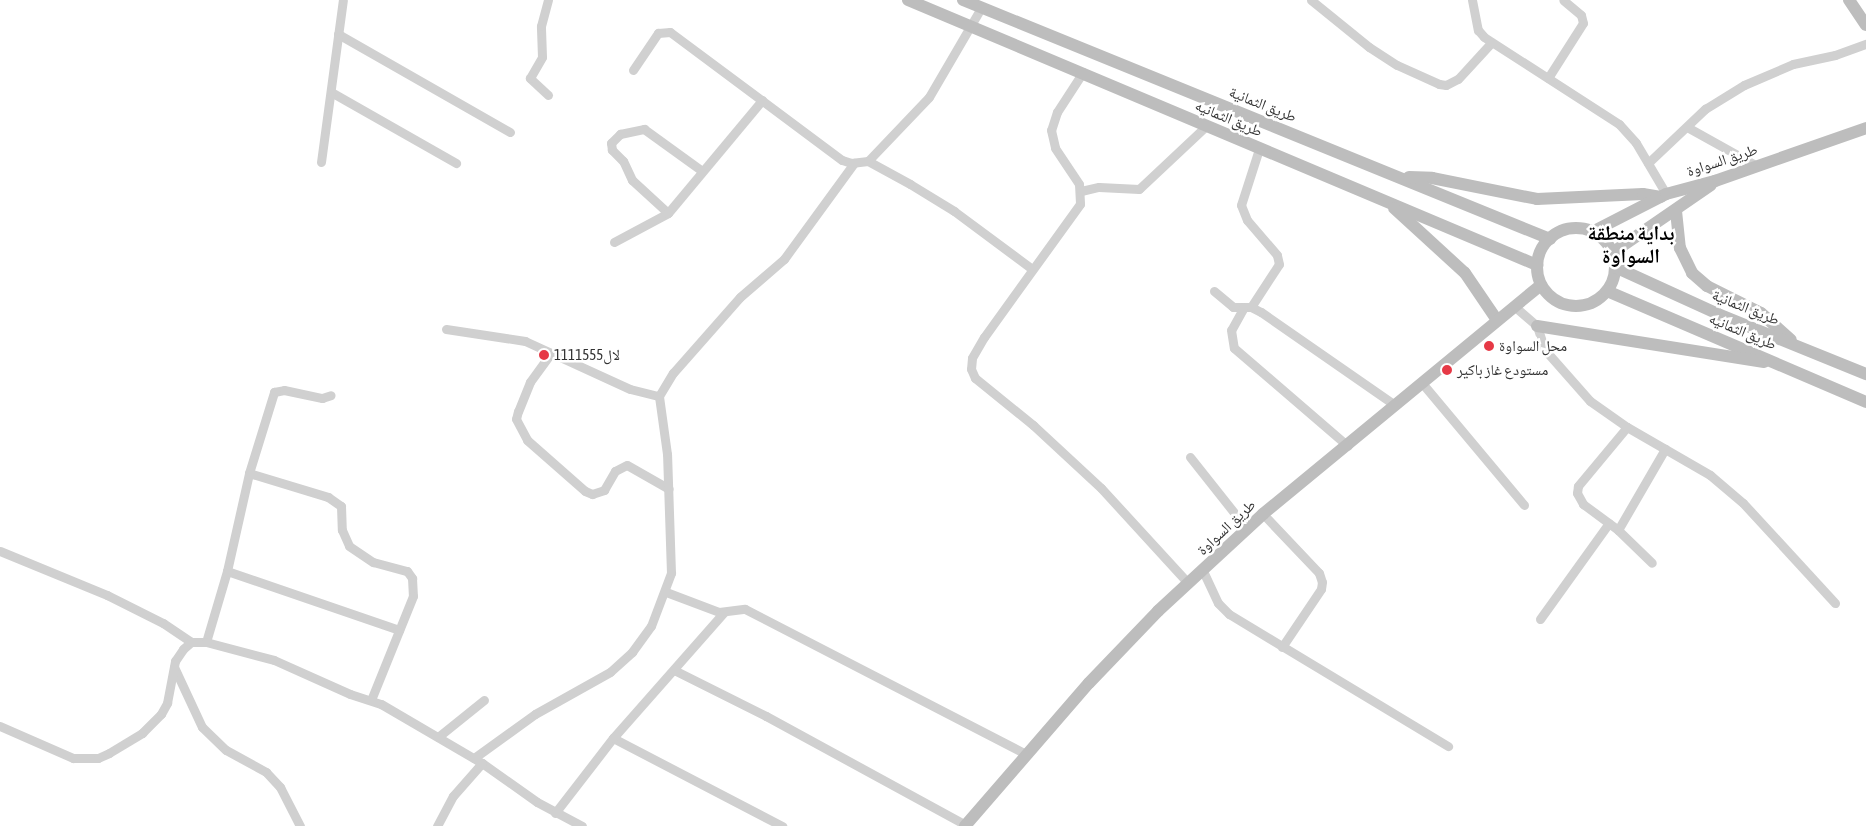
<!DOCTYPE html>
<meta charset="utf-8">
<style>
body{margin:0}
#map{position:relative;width:1866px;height:826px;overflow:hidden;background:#fff;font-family:"Asap Condensed","Noto Naskh Arabic",sans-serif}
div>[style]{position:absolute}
.street>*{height:9px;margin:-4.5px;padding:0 4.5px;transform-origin:4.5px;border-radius:4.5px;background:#d0d0d0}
.secondary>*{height:12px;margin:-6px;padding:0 6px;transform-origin:6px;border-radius:6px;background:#bdbdbd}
.secondary>.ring{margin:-6px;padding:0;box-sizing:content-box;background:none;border:12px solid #bdbdbd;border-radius:50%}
.dots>*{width:14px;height:14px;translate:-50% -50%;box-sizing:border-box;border:2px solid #fff;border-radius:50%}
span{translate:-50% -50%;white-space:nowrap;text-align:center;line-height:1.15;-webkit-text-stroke:5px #fff;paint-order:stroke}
.street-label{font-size:15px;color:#333}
.poi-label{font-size:15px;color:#333}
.left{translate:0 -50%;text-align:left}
.district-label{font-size:20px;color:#000;font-weight:700}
</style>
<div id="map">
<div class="street">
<div style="left:1311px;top:0;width:75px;rotate:39deg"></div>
<div style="left:1369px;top:47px;width:33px;rotate:33deg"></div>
<div style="left:1397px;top:65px;width:46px;rotate:24.3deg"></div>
<div style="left:1439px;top:84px;width:7px;rotate:8deg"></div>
<div style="left:1446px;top:85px;width:13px;rotate:-27deg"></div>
<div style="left:1458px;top:79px;width:49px;rotate:-47.5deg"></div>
<div style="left:1472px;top:0;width:31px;rotate:79deg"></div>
<div style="left:1478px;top:30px;width:9px;rotate:49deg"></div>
<div style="left:1484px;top:37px;width:161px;rotate:32.8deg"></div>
<div style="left:1619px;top:124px;width:25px;rotate:48deg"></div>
<div style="left:1636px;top:143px;width:59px;rotate:59.5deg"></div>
<div style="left:338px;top:34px;width:198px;rotate:29.7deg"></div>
<div style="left:633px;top:70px;width:45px;rotate:-56deg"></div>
<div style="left:658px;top:33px;width:12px;rotate:-5deg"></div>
<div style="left:670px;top:32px;width:214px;rotate:36.7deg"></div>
<div style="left:842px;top:160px;width:9px;rotate:18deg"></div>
<div style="left:851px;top:163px;width:17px;rotate:-7deg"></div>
<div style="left:868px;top:161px;width:48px;rotate:28.7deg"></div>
<div style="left:910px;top:184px;width:52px;rotate:31.5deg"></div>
<div style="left:954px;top:211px;width:97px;rotate:36.6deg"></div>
<div style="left:1083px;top:72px;width:48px;rotate:123deg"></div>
<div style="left:1057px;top:112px;width:19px;rotate:108deg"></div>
<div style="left:1051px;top:130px;width:18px;rotate:77deg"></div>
<div style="left:1055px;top:148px;width:43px;rotate:56.3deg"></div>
<div style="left:1079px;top:184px;width:20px;rotate:87deg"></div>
<div style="left:1080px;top:204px;width:164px;rotate:125.8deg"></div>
<div style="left:984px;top:337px;width:24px;rotate:120deg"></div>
<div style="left:972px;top:358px;width:11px;rotate:95deg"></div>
<div style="left:971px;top:369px;width:10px;rotate:66deg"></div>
<div style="left:975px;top:378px;width:75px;rotate:39deg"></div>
<div style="left:1033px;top:425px;width:93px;rotate:42.8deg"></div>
<div style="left:1101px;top:488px;width:129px;rotate:47.5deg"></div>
<div style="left:1548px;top:78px;width:65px;rotate:-57.5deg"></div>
<div style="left:1583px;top:23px;width:8px;rotate:-104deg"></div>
<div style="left:1581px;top:15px;width:23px;rotate:-140deg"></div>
<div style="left:331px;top:92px;width:144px;rotate:29.6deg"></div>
<div style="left:548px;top:95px;width:25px;rotate:-137deg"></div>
<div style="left:530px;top:78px;width:24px;rotate:-60deg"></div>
<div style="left:542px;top:57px;width:31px;rotate:-92deg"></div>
<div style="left:541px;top:26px;width:27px;rotate:-75deg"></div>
<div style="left:1687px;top:127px;width:80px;rotate:29.1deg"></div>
<div style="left:868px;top:161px;width:88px;rotate:-46.4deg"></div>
<div style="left:929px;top:97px;width:103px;rotate:-59.7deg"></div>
<div style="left:321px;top:162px;width:163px;rotate:-82.3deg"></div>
<div style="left:1648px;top:163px;width:79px;rotate:-43.5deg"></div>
<div style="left:1705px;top:109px;width:46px;rotate:-31.6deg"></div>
<div style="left:1744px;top:85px;width:53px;rotate:-23.2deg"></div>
<div style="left:1793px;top:64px;width:43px;rotate:-12.1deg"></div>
<div style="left:1835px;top:55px;width:33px;rotate:-20deg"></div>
<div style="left:1081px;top:191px;width:18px;rotate:-13deg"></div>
<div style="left:1099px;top:187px;width:40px;rotate:2.9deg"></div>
<div style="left:1139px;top:189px;width:92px;rotate:-43.2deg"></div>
<div style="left:668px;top:213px;width:49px;rotate:-137.5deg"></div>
<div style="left:632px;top:180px;width:21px;rotate:-115deg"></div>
<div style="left:623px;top:161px;width:16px;rotate:-135deg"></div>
<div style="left:612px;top:150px;width:7px;rotate:-98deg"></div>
<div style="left:611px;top:143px;width:13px;rotate:-45deg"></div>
<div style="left:620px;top:134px;width:25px;rotate:-12deg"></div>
<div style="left:644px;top:129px;width:72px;rotate:35.9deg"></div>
<div style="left:614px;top:242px;width:61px;rotate:-28.2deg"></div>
<div style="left:668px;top:213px;width:147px;rotate:-50.2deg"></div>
<div style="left:1214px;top:291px;width:25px;rotate:40deg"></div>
<div style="left:1233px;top:307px;width:18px"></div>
<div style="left:1251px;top:307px;width:11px;rotate:27deg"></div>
<div style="left:1261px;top:312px;width:163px;rotate:34.8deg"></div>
<div style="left:1514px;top:306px;width:30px;rotate:41deg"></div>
<div style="left:1537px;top:326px;width:25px;rotate:72deg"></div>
<div style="left:1545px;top:350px;width:68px;rotate:48.6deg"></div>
<div style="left:1590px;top:401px;width:45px;rotate:35.1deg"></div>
<div style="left:1627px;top:427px;width:96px;rotate:30deg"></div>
<div style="left:1710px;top:475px;width:43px;rotate:40.3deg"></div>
<div style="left:1743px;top:503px;width:136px;rotate:47.4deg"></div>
<div style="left:1244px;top:307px;width:26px;rotate:119deg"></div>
<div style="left:1231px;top:330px;width:18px;rotate:81deg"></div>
<div style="left:1234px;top:348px;width:150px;rotate:40.7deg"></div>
<div style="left:1251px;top:307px;width:51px;rotate:-56.9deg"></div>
<div style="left:1279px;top:264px;width:9px;rotate:-103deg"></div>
<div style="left:1277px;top:255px;width:46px;rotate:-130.6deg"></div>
<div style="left:1247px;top:220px;width:16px;rotate:-112deg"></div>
<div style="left:1241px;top:205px;width:59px;rotate:-72.2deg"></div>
<div style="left:446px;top:329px;width:80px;rotate:8.6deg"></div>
<div style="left:525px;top:341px;width:115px;rotate:24.6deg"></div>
<div style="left:630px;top:389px;width:30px;rotate:14deg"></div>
<div style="left:551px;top:353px;width:36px;rotate:126deg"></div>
<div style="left:530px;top:382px;width:31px;rotate:112deg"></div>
<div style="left:518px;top:411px;width:8px;rotate:104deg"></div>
<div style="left:516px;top:419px;width:24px;rotate:62deg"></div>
<div style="left:527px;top:440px;width:77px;rotate:41.3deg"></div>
<div style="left:585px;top:491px;width:8px;rotate:23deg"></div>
<div style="left:592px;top:494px;width:13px;rotate:-18deg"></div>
<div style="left:604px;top:490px;width:22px;rotate:-60deg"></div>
<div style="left:615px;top:471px;width:13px;rotate:-27deg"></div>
<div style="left:627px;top:465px;width:48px;rotate:29.7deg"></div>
<div style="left:1422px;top:383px;width:159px;rotate:50.1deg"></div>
<div style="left:1627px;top:427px;width:77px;rotate:129.7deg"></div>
<div style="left:1578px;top:486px;width:7px;rotate:98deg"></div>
<div style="left:1577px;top:493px;width:13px;rotate:61deg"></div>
<div style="left:1583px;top:504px;width:44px;rotate:36.6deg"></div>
<div style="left:1618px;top:530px;width:47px;rotate:44.1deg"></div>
<div style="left:1190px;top:457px;width:92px;rotate:51.6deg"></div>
<div style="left:249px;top:473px;width:85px;rotate:-72.8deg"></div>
<div style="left:274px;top:392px;width:10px;rotate:-11deg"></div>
<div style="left:284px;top:390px;width:39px;rotate:12deg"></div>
<div style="left:322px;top:398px;width:9px;rotate:-18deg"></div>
<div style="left:1263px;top:514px;width:81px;rotate:46.5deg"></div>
<div style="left:1319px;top:573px;width:9px;rotate:72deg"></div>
<div style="left:1322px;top:582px;width:7px;rotate:98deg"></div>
<div style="left:1321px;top:589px;width:70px;rotate:123.9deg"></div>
<div style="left:1618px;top:530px;width:94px;rotate:-59.9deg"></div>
<div style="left:0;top:551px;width:116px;rotate:22.4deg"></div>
<div style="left:107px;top:595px;width:63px;rotate:26.6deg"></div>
<div style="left:163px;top:623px;width:34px;rotate:34deg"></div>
<div style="left:227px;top:571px;width:182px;rotate:18.9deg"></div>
<div style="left:1203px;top:571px;width:35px;rotate:65deg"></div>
<div style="left:1218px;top:603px;width:16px;rotate:45deg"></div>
<div style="left:1229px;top:614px;width:256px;rotate:31.1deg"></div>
<div style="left:666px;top:592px;width:57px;rotate:20.7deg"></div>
<div style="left:719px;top:612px;width:26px;rotate:-7deg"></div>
<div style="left:745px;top:609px;width:316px;rotate:27.3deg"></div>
<div style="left:1540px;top:619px;width:118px;rotate:-54.3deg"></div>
<div style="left:206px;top:642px;width:74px;rotate:-73.5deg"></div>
<div style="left:227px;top:571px;width:100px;rotate:-77.3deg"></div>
<div style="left:249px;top:473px;width:83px;rotate:16.9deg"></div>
<div style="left:328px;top:497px;width:16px;rotate:35deg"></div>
<div style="left:341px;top:506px;width:24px;rotate:88deg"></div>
<div style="left:342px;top:530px;width:17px;rotate:66deg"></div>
<div style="left:349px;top:546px;width:29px;rotate:34deg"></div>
<div style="left:373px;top:562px;width:35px;rotate:15deg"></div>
<div style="left:407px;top:571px;width:9px;rotate:54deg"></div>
<div style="left:412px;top:578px;width:18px;rotate:87deg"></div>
<div style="left:413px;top:596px;width:112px;rotate:112deg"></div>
<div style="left:174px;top:667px;width:66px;rotate:65deg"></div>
<div style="left:202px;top:727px;width:33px;rotate:44deg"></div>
<div style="left:226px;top:750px;width:46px;rotate:28.8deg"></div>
<div style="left:266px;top:772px;width:21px;rotate:47deg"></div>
<div style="left:280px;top:787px;width:44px;rotate:62.9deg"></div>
<div style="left:674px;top:670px;width:103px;rotate:26.6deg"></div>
<div style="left:766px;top:716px;width:228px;rotate:28.6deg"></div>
<div style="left:0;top:726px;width:80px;rotate:23.7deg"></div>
<div style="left:73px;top:758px;width:25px"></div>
<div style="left:98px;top:758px;width:12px;rotate:-24deg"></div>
<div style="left:109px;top:753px;width:39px;rotate:-31deg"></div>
<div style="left:142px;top:733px;width:27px;rotate:-45deg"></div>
<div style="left:161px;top:714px;width:13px;rotate:-61deg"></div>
<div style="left:167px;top:703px;width:43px;rotate:-79.2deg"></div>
<div style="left:175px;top:661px;width:14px;rotate:-56deg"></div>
<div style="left:183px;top:649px;width:11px;rotate:-41deg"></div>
<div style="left:191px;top:642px;width:15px"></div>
<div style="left:206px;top:642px;width:70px;rotate:14.8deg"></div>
<div style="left:274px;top:660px;width:83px;rotate:24.1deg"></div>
<div style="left:350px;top:694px;width:33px;rotate:18deg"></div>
<div style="left:381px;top:704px;width:117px;rotate:30.3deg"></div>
<div style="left:482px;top:763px;width:67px;rotate:35.3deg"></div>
<div style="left:537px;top:802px;width:51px;rotate:28.1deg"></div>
<div style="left:438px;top:737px;width:59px;rotate:-38.8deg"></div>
<div style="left:613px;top:738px;width:191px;rotate:27.5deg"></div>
<div style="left:474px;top:758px;width:75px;rotate:-35.8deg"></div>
<div style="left:535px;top:714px;width:86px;rotate:-29.2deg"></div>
<div style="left:610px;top:672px;width:30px;rotate:-42deg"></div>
<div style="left:632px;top:652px;width:32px;rotate:-54deg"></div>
<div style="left:651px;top:626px;width:57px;rotate:-69.3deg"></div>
<div style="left:671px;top:573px;width:119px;rotate:-91.9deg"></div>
<div style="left:667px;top:454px;width:59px;rotate:-97.9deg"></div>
<div style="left:659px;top:396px;width:27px;rotate:-59deg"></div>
<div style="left:673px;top:373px;width:101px;rotate:-48.6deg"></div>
<div style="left:740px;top:297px;width:58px;rotate:-40.8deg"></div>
<div style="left:784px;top:259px;width:119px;rotate:-53.9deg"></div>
<div style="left:555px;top:813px;width:95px;rotate:-52.3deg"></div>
<div style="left:613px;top:738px;width:168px;rotate:-48.6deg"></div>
<div style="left:437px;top:826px;width:34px;rotate:-62deg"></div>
<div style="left:453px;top:796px;width:44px;rotate:-48.7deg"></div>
</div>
<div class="secondary">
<div style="left:908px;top:0;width:683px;rotate:22.85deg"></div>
<div style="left:963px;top:0;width:634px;rotate:22.15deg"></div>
<div style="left:1849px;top:0;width:30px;rotate:56deg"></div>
<div style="left:1409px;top:177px;width:23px;rotate:2deg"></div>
<div style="left:1432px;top:178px;width:107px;rotate:11.3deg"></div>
<div style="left:1537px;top:199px;width:106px;rotate:-2.7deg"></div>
<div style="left:1643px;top:194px;width:18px;rotate:9deg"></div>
<div style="left:1394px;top:208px;width:96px;rotate:42.5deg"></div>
<div style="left:1465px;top:273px;width:57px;rotate:55.8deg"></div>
<div style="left:1676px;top:211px;width:37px;rotate:84deg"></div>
<div style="left:1680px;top:248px;width:28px;rotate:64deg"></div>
<div style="left:1692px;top:273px;width:20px;rotate:41deg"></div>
<div style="left:1707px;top:286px;width:60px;rotate:26.6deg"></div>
<div style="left:1761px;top:313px;width:40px;rotate:42deg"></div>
<div class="ring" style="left:1537px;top:228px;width:66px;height:66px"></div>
<div style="left:1592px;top:232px;width:83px;rotate:-27.2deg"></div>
<div style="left:1666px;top:194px;width:51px;rotate:-14.9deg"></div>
<div style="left:1715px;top:181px;width:160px;rotate:-19.3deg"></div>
<div style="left:1612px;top:253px;width:120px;rotate:-34.5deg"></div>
<div style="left:1615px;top:267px;width:113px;rotate:24.5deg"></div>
<div style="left:1718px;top:314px;width:160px;rotate:22.1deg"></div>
<div style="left:1607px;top:291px;width:282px;rotate:23.2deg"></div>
<div style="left:1537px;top:326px;width:230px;rotate:9deg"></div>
<div style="left:965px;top:826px;width:189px;rotate:-49.1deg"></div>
<div style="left:1089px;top:683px;width:100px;rotate:-46.2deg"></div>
<div style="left:1158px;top:611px;width:143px;rotate:-42.7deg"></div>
<div style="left:1263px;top:514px;width:360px;rotate:-39.5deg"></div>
</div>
<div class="dots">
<div style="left:1489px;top:346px;background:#e63946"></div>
<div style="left:544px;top:355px;background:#e63946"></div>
<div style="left:1447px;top:370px;background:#e63946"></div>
</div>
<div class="street-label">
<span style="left:1263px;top:104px;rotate:22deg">طريق الثمانية</span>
<span style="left:1229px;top:118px;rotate:23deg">طريق الثمانيه</span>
<span style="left:1722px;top:160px;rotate:-18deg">طريق السواوة</span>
<span style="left:1746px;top:307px;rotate:22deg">طريق الثمانية</span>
<span style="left:1743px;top:331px;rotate:23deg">طريق الثمانيه</span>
<span style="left:1226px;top:527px;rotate:-43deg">طريق السواوة</span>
</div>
<div class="poi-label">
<span class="left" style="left:1499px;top:346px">محل السواوة</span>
<span class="left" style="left:554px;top:355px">1111555لال</span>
<span class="left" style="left:1457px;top:370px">مستودع غاز باكير</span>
</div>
<div class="district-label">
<span style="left:1631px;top:244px">بداية منطقة<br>السواوة</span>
</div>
</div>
